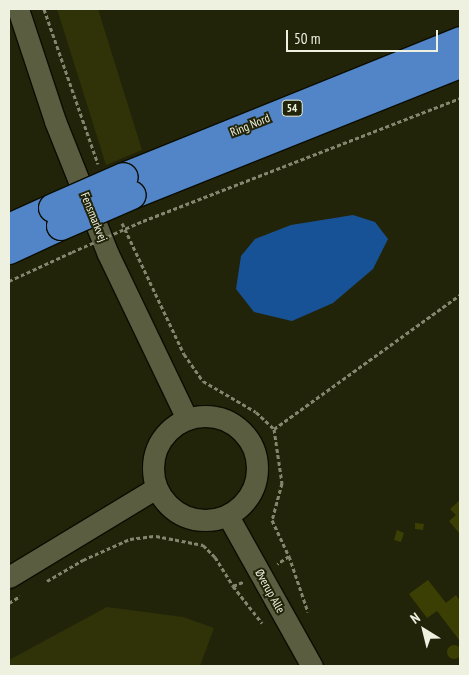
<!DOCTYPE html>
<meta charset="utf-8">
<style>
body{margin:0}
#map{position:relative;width:469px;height:675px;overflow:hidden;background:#222409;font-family:"PT Sans Narrow",sans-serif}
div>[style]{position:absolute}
.green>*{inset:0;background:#303208}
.water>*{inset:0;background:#185296}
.building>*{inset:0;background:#3c3f03}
.round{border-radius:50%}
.path>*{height:3px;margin-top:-1.5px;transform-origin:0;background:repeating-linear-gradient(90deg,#848670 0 4px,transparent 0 6.5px)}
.roads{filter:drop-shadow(1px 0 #0c0d00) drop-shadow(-1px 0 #0c0d00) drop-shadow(0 1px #0c0d00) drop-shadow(0 -1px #0c0d00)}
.minor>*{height:21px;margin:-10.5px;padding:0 10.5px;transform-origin:10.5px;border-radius:10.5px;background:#5b5d41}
.minor>.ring{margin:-10.5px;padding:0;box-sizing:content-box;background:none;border:21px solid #5b5d41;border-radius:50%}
.highway>*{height:28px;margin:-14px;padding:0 14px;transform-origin:14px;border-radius:14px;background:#5185c7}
.path-bridge>*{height:3px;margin-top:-1.5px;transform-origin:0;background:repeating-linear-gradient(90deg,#848670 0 4px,transparent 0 6.5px)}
.bridges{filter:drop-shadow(1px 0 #0c0d00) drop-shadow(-1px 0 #0c0d00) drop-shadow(0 1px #0c0d00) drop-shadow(0 -1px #0c0d00)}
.highway-bridge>*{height:28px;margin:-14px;padding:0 14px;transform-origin:14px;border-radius:14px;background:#5185c7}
span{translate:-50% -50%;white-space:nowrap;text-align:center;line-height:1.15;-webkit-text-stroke:4px #222409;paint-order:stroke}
.shield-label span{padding:1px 4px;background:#222409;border:1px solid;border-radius:4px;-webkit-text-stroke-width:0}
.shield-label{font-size:11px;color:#eff1e0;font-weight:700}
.street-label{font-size:12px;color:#eff1e0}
.frame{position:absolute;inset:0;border:10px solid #eff1e0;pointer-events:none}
.north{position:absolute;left:399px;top:605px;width:50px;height:50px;-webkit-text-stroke:4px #222409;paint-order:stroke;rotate:324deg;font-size:14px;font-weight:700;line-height:20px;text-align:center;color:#eff1e0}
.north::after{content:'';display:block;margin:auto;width:18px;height:22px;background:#eff1e0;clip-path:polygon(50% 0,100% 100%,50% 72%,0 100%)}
.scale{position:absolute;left:286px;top:30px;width:152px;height:22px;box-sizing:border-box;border:2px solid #eff1e0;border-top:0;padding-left:6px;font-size:15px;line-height:18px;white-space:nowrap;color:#eff1e0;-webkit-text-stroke:4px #222409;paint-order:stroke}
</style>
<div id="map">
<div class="green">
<div style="clip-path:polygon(57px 9px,98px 9px,142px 150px,106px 165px)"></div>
<div style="clip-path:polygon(107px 607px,183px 617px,214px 628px,200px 666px,9px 666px,9px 660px)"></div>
</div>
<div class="water">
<div style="clip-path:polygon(353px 215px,375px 222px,388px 239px,373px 269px,333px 303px,292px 321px,254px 312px,236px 289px,241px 256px,255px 239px,291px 225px)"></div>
</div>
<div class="building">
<div style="clip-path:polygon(460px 500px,460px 534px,449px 521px,456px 515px,450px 509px)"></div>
<div style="clip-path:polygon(415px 523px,424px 524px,423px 530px,415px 529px)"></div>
<div style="clip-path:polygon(397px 530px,404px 533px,401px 542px,394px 540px)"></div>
<div style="clip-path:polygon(428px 580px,446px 603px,456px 595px,460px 601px,460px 641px,437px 611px,427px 618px,409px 594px)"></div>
<div class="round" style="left:447px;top:645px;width:14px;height:14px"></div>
</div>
<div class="path">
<div style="left:44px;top:9px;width:164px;rotate:70.8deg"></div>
<div style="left:143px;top:221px;width:340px;rotate:-21.2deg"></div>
<div style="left:122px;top:223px;width:145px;rotate:64.7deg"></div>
<div style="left:184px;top:354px;width:33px;rotate:55deg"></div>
<div style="left:203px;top:381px;width:61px;rotate:30.3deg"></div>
<div style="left:256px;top:412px;width:25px;rotate:43deg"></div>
<div style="left:274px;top:429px;width:55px;rotate:81.6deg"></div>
<div style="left:282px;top:483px;width:38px;rotate:105deg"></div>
<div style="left:272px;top:520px;width:40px;rotate:65deg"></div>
<div style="left:289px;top:556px;width:14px;rotate:146deg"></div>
<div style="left:9px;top:281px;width:69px;rotate:-24.7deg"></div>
<div style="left:274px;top:429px;width:229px;rotate:-35.8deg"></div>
<div style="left:289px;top:556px;width:59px;rotate:71.3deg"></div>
<div style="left:47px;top:581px;width:42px;rotate:-30.3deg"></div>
<div style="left:83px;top:560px;width:51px;rotate:-24.1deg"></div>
<div style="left:130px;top:539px;width:26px;rotate:-7deg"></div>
<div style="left:156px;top:536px;width:48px;rotate:10.8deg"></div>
<div style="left:203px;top:545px;width:17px;rotate:45deg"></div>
<div style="left:215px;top:557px;width:34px;rotate:58deg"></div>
<div style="left:233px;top:586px;width:11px;rotate:-22deg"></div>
<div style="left:233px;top:586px;width:47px;rotate:51.9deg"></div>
<div style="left:9px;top:603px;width:13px;rotate:-32deg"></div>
</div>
<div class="roads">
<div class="minor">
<div style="left:18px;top:9px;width:118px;rotate:71.7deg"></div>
<div style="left:55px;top:121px;width:143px;rotate:68.3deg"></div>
<div style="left:108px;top:254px;width:183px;rotate:64.4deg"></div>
<div class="ring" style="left:153px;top:416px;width:83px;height:83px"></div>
<div style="left:228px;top:516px;width:172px;rotate:60.8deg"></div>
<div style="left:9px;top:577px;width:172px;rotate:-31.2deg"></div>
</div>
<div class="highway">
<div style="left:124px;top:177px;width:362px;rotate:-22deg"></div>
<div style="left:132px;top:195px;width:353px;rotate:-21.8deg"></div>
<div style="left:9px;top:228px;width:48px;rotate:-24.4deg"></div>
<div style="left:9px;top:250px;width:57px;rotate:-24.8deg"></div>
</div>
</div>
<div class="path-bridge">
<div style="left:72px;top:252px;width:77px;rotate:-23.6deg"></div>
</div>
<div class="bridges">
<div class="highway-bridge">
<div style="left:53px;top:208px;width:77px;rotate:-23.6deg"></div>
<div style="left:61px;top:226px;width:77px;rotate:-23.6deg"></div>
</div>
</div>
<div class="shield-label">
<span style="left:292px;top:108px">54</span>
</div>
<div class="street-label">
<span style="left:250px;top:125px;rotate:-22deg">Ring Nord</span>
<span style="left:94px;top:217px;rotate:68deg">Fensmarkvej</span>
<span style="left:270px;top:591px;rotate:61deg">Øverup Alle</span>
</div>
<div class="frame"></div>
<div class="north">N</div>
<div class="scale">50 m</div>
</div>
